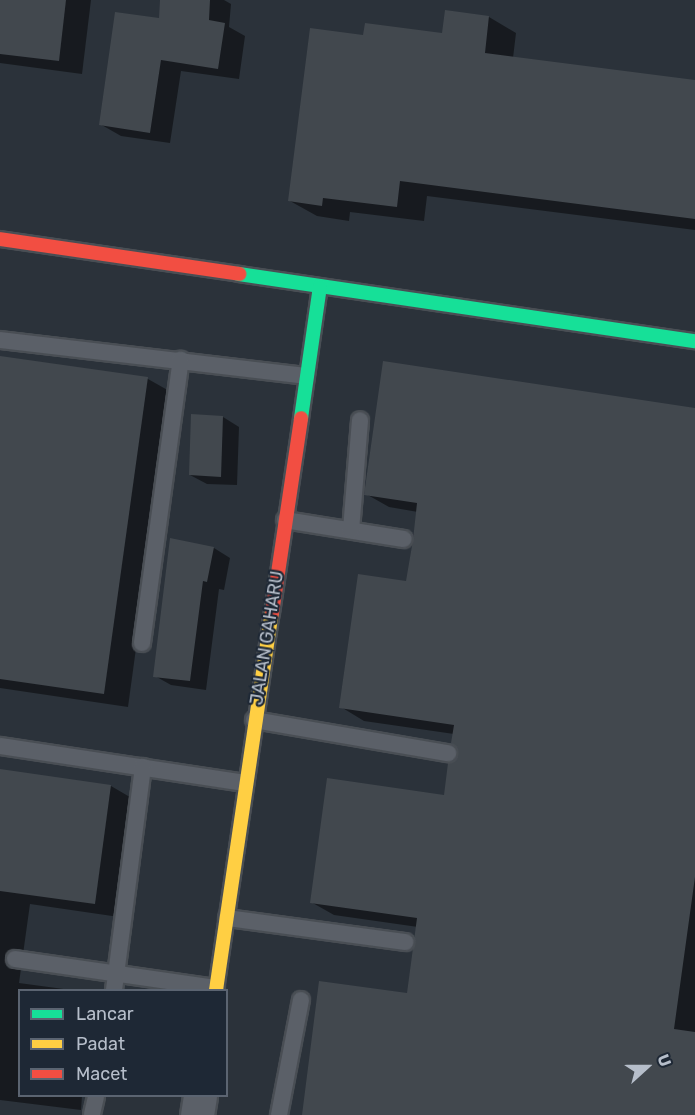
<!DOCTYPE html>
<style>
body{margin:0}
#map{position:relative;width:695px;height:1115px;overflow:hidden;background:#2b323a;font-family:Rubik,sans-serif}
div>[style]{position:absolute}
.shadow>*{inset:0;background:#0007}
.building>*{inset:0;background:#42484e}
.roads{filter:drop-shadow(2px 0 #494e54) drop-shadow(-2px 0 #494e54) drop-shadow(0 2px #494e54) drop-shadow(0 -2px #494e54)}
.lane>*{height:16px;margin:-8px;padding:0 8px;transform-origin:8px;border-radius:8px;background:#5b6068}
.street>*{height:33px;margin:-16.5px;padding:0 16.5px;transform-origin:16.5px;border-radius:16.5px;background:#5b6068}
.fast>*{height:14px;margin:-7px;padding:0 7px;transform-origin:7px;border-radius:7px;background:#16e098}
.slow>*{height:14px;margin:-7px;padding:0 7px;transform-origin:7px;border-radius:7px;background:#ffcf43}
.jam>*{height:14px;margin:-7px;padding:0 7px;transform-origin:7px;border-radius:7px;background:#f24e42}
span{translate:-50% -50%;white-space:nowrap;text-align:center;line-height:1.15;-webkit-text-stroke:4.5px #1e2835;paint-order:stroke}
.street-label{font-size:18px;color:#b6beca}
.legend{position:absolute;left:18px;top:989px;width:210px;height:108px;box-sizing:border-box;background:#1e2835;border:2px solid #5b6471;margin:0;padding:8px 10px;list-style:none;font-size:18px;color:#b6beca}
.legend li{display:flex;align-items:center;gap:12px;height:30px}
.legend b{width:30px;border:2px solid #5b6471}
.north{position:absolute;left:617px;top:1037px;width:60px;height:60px;-webkit-text-stroke:4px #1e2835;paint-order:stroke;rotate:69deg;font-size:16px;font-weight:700;line-height:24px;text-align:center;color:#b6beca}
.north::after{content:'';display:block;margin:auto;width:21px;height:27px;background:#b6beca;clip-path:polygon(50% 0,100% 100%,50% 72%,0 100%)}
</style>
<div id="map">
<div class="shadow">
<div style="clip-path:polygon(0 0,91px 0,82px 74px,0 63px)"></div>
<div style="clip-path:polygon(162px 0,224px 0,231px 4px,229px 27px,245px 36px,239px 79px,181px 71px,170px 143px,121px 136px,100px 124px,160px 20px)"></div>
<div style="clip-path:polygon(446px 12px,489px 17px,516px 33px,513px 58px,695px 82px,695px 230px,427px 196px,424px 221px,350px 212px,349px 221px,317px 216px,290px 201px,365px 37px,443px 35px)"></div>
<div style="clip-path:polygon(0 358px,148px 379px,171px 392px,128px 707px,0 688px)"></div>
<div style="clip-path:polygon(695px 409px,695px 1115px,304px 1115px,408px 995px,418px 927px,334px 915px,311px 902px,445px 797px,460px 754px,454px 734px,364px 721px,341px 707px,407px 582px,418px 512px,389px 507px,366px 494px)"></div>
<div style="clip-path:polygon(223px 417px,239px 427px,237px 485px,207px 484px,190px 475px)"></div>
<div style="clip-path:polygon(171px 540px,214px 548px,230px 558px,224px 590px,219px 589px,206px 690px,171px 685px,155px 676px)"></div>
<div style="clip-path:polygon(0 771px,111px 786px,135px 800px,119px 917px,30px 904px,19px 983px,71px 990px,20px 990px,20px 1096px,82px 1096px,81px 1110px,0 1100px)"></div>
</div>
<div class="building">
<div style="clip-path:polygon(0 0,66px 0,59px 61px,0 54px)"></div>
<div style="clip-path:polygon(160px 0,210px 0,209px 20px,225px 23px,218px 69px,161px 60px,150px 133px,99px 125px,115px 12px,159px 18px)"></div>
<div style="clip-path:polygon(445px 10px,489px 16px,485px 53px,695px 80px,695px 219px,400px 181px,397px 207px,323px 198px,322px 206px,288px 201px,310px 28px,363px 35px,365px 23px,442px 33px)"></div>
<div style="clip-path:polygon(0 356px,148px 377px,104px 694px,0 679px)"></div>
<div style="clip-path:polygon(383px 361px,695px 408px,695px 877px,674px 1029px,695px 1032px,695px 1115px,302px 1115px,319px 981px,407px 993px,417px 918px,310px 903px,327px 778px,444px 795px,448px 763px,458px 754px,451px 743px,454px 725px,339px 708px,358px 574px,406px 581px,413px 540px,417px 503px,364px 495px)"></div>
<div style="clip-path:polygon(191px 414px,223px 416px,221px 477px,189px 475px)"></div>
<div style="clip-path:polygon(170px 538px,214px 547px,207px 582px,203px 581px,190px 681px,153px 677px)"></div>
<div style="clip-path:polygon(0 769px,111px 785px,95px 904px,0 891px)"></div>
</div>
<div class="roads">
<div class="lane">
<div style="left:0;top:340px;width:308px;rotate:6.7deg"></div>
<div style="left:285px;top:520px;width:120px;rotate:9.1deg"></div>
<div style="left:351px;top:530px;width:110px;rotate:-85.3deg"></div>
<div style="left:142px;top:643px;width:286px;rotate:-82.2deg"></div>
<div style="left:254px;top:720px;width:197px;rotate:9.7deg"></div>
<div style="left:0;top:746px;width:248px;rotate:8.6deg"></div>
<div style="left:227px;top:918px;width:180px;rotate:7.7deg"></div>
<div style="left:15px;top:959px;width:203px;rotate:8.2deg"></div>
<div style="left:114px;top:990px;width:225px;rotate:-82.6deg"></div>
<div style="left:92px;top:1114px;width:18px;rotate:-77deg"></div>
<div style="left:279px;top:1115px;width:117px;rotate:-79.2deg"></div>
</div>
<div class="street">
<div style="left:197px;top:1115px;width:19px;rotate:-81deg"></div>
</div>
<div class="fast">
<div style="left:239px;top:274px;width:461px;rotate:8.4deg"></div>
<div style="left:301px;top:418px;width:133px;rotate:-81.8deg"></div>
</div>
<div class="slow">
<div style="left:216px;top:990px;width:381px;rotate:-81.6deg"></div>
</div>
<div class="jam">
<div style="left:0;top:239px;width:242px;rotate:8.3deg"></div>
<div style="left:272px;top:613px;width:197px;rotate:-81.5deg"></div>
</div>
</div>
<div class="street-label">
<span style="left:267px;top:638px;rotate:-81deg">JALAN GAHARU</span>
</div>
<ul class="legend">
<li><b style="height:8px;background:#16e098"></b>Lancar</li>
<li><b style="height:8px;background:#ffcf43"></b>Padat</li>
<li><b style="height:8px;background:#f24e42"></b>Macet</li>
</ul>
<div class="north">U</div>
</div>
